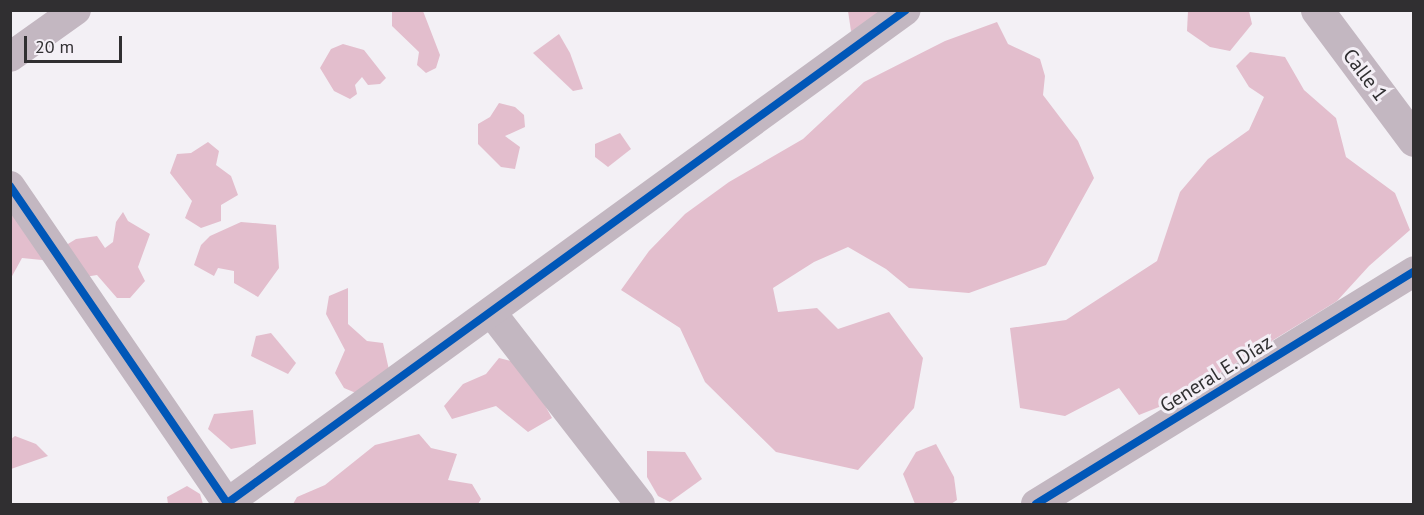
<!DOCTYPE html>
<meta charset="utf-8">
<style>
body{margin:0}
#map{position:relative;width:1424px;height:515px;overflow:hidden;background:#f3f0f5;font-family:"PT Sans",sans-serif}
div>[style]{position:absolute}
.forest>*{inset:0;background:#e3becd}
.minor>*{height:30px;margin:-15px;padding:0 15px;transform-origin:15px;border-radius:15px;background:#c3b7c1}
.tertiary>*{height:33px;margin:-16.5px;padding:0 16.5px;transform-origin:16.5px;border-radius:16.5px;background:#c3b7c1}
.cycleway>*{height:8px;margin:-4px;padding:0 4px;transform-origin:4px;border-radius:4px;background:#0057b8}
span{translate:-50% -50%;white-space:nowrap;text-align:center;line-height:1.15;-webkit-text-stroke:6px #f4eff6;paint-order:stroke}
.street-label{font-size:20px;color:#302f31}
.frame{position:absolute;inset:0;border:12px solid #302f31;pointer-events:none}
.scale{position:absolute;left:24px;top:36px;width:98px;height:27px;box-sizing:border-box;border:3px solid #302f31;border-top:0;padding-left:8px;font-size:18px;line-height:21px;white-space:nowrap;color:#302f31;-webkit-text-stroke:4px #f4eff6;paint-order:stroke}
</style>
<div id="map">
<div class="forest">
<div style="clip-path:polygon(392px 11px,423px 11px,440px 55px,436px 68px,426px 73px,417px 65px,419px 52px,392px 26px)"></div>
<div style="clip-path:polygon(848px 11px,898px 11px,869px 28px,851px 31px)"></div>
<div style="clip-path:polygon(1188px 11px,1249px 11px,1252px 24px,1230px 51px,1210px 47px,1187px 31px)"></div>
<div style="clip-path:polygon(997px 22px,1008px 44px,1040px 59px,1045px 76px,1043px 95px,1078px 141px,1094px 178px,1046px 265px,969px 293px,909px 288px,886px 269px,848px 247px,814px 262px,773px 288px,778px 312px,817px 308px,838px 329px,889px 312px,923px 358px,914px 408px,858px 470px,776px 452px,705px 382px,680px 328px,621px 290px,649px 251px,685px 214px,729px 182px,803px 139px,864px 82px,945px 41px)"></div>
<div style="clip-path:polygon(559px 34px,570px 53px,583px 89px,573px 91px,533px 53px)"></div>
<div style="clip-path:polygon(343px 44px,364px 50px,386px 78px,380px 84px,368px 85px,362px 77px,355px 85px,357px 94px,350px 99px,334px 91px,320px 68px,331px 49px)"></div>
<div style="clip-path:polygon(1250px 52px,1285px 57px,1304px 90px,1336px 118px,1346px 157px,1395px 193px,1410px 230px,1369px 266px,1337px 301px,1174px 401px,1139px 415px,1119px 388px,1065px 416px,1020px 408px,1010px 328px,1066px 320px,1157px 261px,1180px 192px,1208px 159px,1249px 130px,1264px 97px,1249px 87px,1236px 66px)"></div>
<div style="clip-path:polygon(499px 103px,515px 107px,524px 115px,525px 127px,505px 136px,520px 147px,515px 169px,501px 167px,478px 144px,478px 124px,490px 117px)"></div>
<div style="clip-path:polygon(620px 133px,631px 149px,608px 167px,595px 157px,595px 144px)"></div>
<div style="clip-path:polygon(208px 142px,219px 151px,216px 165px,231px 176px,238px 195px,221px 205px,221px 221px,201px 228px,185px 218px,192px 201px,170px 173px,177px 154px,191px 153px)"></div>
<div style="clip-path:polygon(11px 204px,52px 261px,22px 258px,11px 278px)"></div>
<div style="clip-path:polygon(123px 212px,128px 221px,150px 234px,138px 267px,145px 281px,130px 298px,117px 298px,97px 275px,79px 278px,63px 247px,76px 239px,97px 236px,105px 248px,113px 242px,116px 222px)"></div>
<div style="clip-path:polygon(241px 222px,276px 225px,279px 268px,258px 297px,234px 283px,234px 271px,218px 268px,214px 276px,194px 265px,201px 245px,210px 236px)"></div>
<div style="clip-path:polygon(348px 288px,348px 324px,367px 341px,383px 343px,389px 370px,363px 396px,344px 388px,335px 373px,345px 350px,326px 314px,329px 296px)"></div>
<div style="clip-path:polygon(271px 333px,296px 363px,288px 374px,251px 356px,256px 336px)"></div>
<div style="clip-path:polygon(499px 358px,522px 364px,552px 418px,528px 432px,496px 406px,452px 419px,444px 406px,463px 384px,486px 374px)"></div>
<div style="clip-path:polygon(253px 410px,256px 444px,231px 449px,208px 429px,214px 414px)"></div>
<div style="clip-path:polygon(419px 434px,431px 448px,457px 454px,448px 480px,472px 484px,481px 499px,478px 504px,293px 504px,297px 497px,325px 485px,375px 445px)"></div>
<div style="clip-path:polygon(15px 436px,36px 444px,48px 456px,11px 469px,11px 439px)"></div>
<div style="clip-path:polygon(936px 444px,954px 477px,957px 500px,951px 504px,915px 504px,903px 474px,916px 452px)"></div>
<div style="clip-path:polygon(647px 451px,685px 452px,702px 479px,670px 502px,658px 496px,647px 477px)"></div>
<div style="clip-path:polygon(187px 486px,200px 494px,203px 504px,168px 504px,167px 497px)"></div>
</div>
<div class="minor">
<div style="left:10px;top:57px;width:81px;rotate:-35.5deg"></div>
<div style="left:10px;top:186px;width:386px;rotate:55.6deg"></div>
<div style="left:491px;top:312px;width:243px;rotate:52.2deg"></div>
<div style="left:226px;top:504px;width:840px;rotate:-36deg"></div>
<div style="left:1036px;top:504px;width:444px;rotate:-31.6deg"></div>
</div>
<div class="tertiary">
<div style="left:1317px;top:10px;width:162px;rotate:53.3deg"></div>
</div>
<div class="cycleway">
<div style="left:10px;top:186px;width:386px;rotate:55.6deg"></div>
<div style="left:226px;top:504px;width:840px;rotate:-36deg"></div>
<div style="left:1036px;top:504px;width:444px;rotate:-31.6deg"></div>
</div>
<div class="street-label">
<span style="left:1365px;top:75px;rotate:53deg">Calle 1</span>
<span style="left:1216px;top:374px;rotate:-32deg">General E. Díaz</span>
</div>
<div class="frame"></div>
<div class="scale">20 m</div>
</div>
